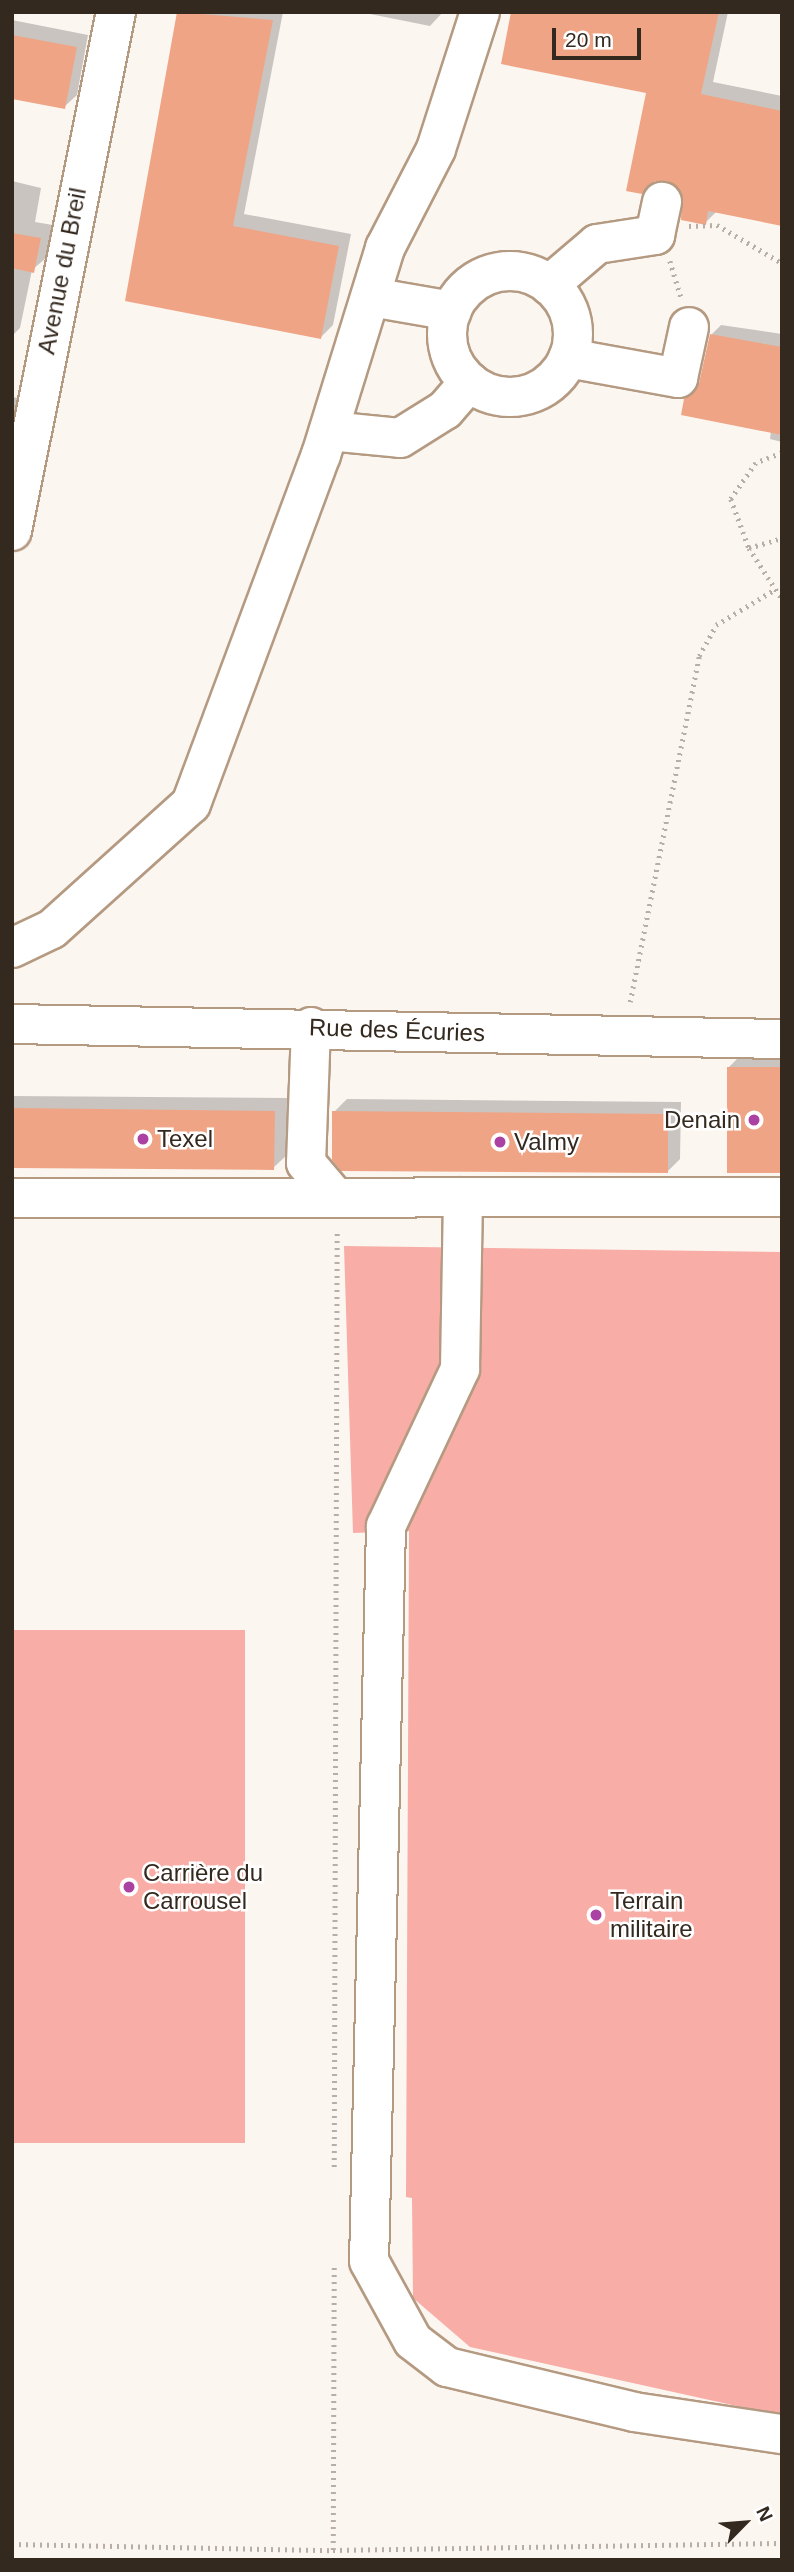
<!DOCTYPE html>
<meta charset="utf-8">
<style>
body{margin:0}
#map{position:relative;width:794px;height:2572px;overflow:hidden;background:#fcf6f1;font-family:Arial,sans-serif}
div>[style]{position:absolute}
.green>*{inset:0;background:#f8ada6}
.shadow>*{inset:0;background:#0003}
.building>*{inset:0;background:#efa585}
.path>*{height:4.5px;margin-top:-2.25px;transform-origin:0;background:repeating-linear-gradient(90deg,#b6aea7 0 2px,transparent 0 7px)}
.roads{filter:drop-shadow(2px 0 #b59a82) drop-shadow(-2px 0 #b59a82) drop-shadow(0 2px #b59a82) drop-shadow(0 -2px #b59a82)}
.minor>*{height:38px;margin:-19px;padding:0 19px;transform-origin:19px;border-radius:19px;background:#fff}
.minor>.ring{margin:-19px;padding:0;box-sizing:content-box;background:none;border:38px solid #fff;border-radius:50%}
.dots>*{width:19px;height:19px;translate:-50% -50%;box-sizing:border-box;border:4px solid #fff;border-radius:50%}
span{translate:-50% -50%;white-space:nowrap;text-align:center;line-height:1.15;-webkit-text-stroke:5px #fff;paint-order:stroke}
.street-label{font-size:24px;color:#34291f}
.poi-label{font-size:24px;color:#34291f}
.right{translate:-100% -50%;text-align:right}
.left{translate:0 -50%;text-align:left}
.frame{position:absolute;inset:0;border:14px solid #34291f;pointer-events:none}
.north{position:absolute;left:710px;top:2488px;width:70px;height:70px;-webkit-text-stroke:5px #fff;paint-order:stroke;rotate:65deg;font-size:19px;font-weight:700;line-height:28px;text-align:center;color:#34291f}
.north::after{content:'';display:block;margin:auto;width:24px;height:32px;background:#34291f;clip-path:polygon(50% 0,100% 100%,50% 72%,0 100%)}
.scale{position:absolute;left:552px;top:28px;width:89px;height:32px;box-sizing:border-box;border:4px solid #34291f;border-top:0;padding-left:9px;font-size:21px;line-height:24px;white-space:nowrap;color:#34291f;-webkit-text-stroke:5px #fff;paint-order:stroke}
</style>
<div id="map">
<div class="green">
<div style="clip-path:polygon(344px 1246px,782px 1252px,782px 2416px,470px 2347px,413px 2298px,412px 2198px,406px 2197px,409px 1531px,353px 1533px)"></div>
<div style="clip-path:polygon(12px 1630px,245px 1630px,245px 2143px,12px 2143px)"></div>
</div>
<div class="shadow">
<div style="clip-path:polygon(179px 12px,283px 12px,244px 214px,351px 234px,333px 325px,321px 337px,127px 299px)"></div>
<div style="clip-path:polygon(360px 12px,443px 12px,430px 26px)"></div>
<div style="clip-path:polygon(513px 12px,728px 12px,713px 82px,782px 96px,782px 225px,717px 211px,705px 223px,684px 194px,648px 92px)"></div>
<div style="clip-path:polygon(12px 20px,88px 35px,77px 95px,64px 107px,12px 97px)"></div>
<div style="clip-path:polygon(12px 181px,41px 188px,35px 222px,53px 225px,46px 258px,32px 270px,20px 328px,12px 336px)"></div>
<div style="clip-path:polygon(721px 325px,782px 334px,782px 442px,770px 439px,771px 431px,701px 383px,712px 334px)"></div>
<div style="clip-path:polygon(12px 397px,25px 399px,12px 461px)"></div>
<div style="clip-path:polygon(742px 1054px,782px 1054px,782px 1171px,729px 1067px)"></div>
<div style="clip-path:polygon(12px 1096px,287px 1098px,287px 1155px,273px 1168px,12px 1166px)"></div>
<div style="clip-path:polygon(347px 1099px,681px 1102px,680px 1159px,667px 1172px,334px 1112px)"></div>
</div>
<div class="building">
<div style="clip-path:polygon(177px 12px,273px 20px,233px 226px,339px 246px,321px 339px,125px 301px)"></div>
<div style="clip-path:polygon(511px 12px,719px 12px,701px 94px,782px 111px,782px 226px,708px 211px,706px 225px,681px 220px,682px 195px,667px 181px,655px 181px,642px 194px,626px 191px,646px 93px,501px 64px)"></div>
<div style="clip-path:polygon(12px 35px,77px 47px,65px 109px,12px 99px)"></div>
<div style="clip-path:polygon(12px 233px,41px 238px,34px 273px,12px 268px)"></div>
<div style="clip-path:polygon(710px 334px,782px 347px,782px 435px,681px 415px,684px 399px,699px 383px)"></div>
<div style="clip-path:polygon(727px 1067px,782px 1067px,782px 1173px,727px 1173px)"></div>
<div style="clip-path:polygon(12px 1108px,275px 1111px,274px 1170px,12px 1168px)"></div>
<div style="clip-path:polygon(332px 1111px,668px 1114px,668px 1173px,341px 1171px,332px 1160px)"></div>
</div>
<div class="path">
<div style="left:689px;top:226px;width:28px;rotate:-2deg"></div>
<div style="left:717px;top:225px;width:75px;rotate:30.3deg"></div>
<div style="left:670px;top:261px;width:37px;rotate:73deg"></div>
<div style="left:782px;top:453px;width:28px;rotate:159deg"></div>
<div style="left:756px;top:463px;width:44px;rotate:124.8deg"></div>
<div style="left:731px;top:499px;width:52px;rotate:69.8deg"></div>
<div style="left:749px;top:548px;width:61px;rotate:57.1deg"></div>
<div style="left:749px;top:548px;width:34px;rotate:-17deg"></div>
<div style="left:630px;top:1002px;width:353px;rotate:-78.7deg"></div>
<div style="left:699px;top:656px;width:35px;rotate:-61deg"></div>
<div style="left:716px;top:625px;width:68px;rotate:-31.1deg"></div>
<div style="left:334px;top:2167px;width:936px;rotate:-89.82deg"></div>
<div style="left:12px;top:2544px;width:321px;rotate:1.1deg"></div>
<div style="left:333px;top:2550px;width:449px;rotate:-0.9deg"></div>
<div style="left:333px;top:2550px;width:283px;rotate:-89.8deg"></div>
</div>
<div class="roads">
<div class="minor">
<div class="ring" style="left:447px;top:271px;width:88px;height:88px"></div>
<div style="left:549px;top:285px;width:63px;rotate:-40.5deg"></div>
<div style="left:597px;top:244px;width:59px;rotate:-8.8deg"></div>
<div style="left:655px;top:235px;width:34px;rotate:-78deg"></div>
<div style="left:371px;top:297px;width:82px;rotate:9.8deg"></div>
<div style="left:568px;top:358px;width:112px;rotate:10.3deg"></div>
<div style="left:678px;top:378px;width:52px;rotate:-77.8deg"></div>
<div style="left:329px;top:431px;width:71px;rotate:5.6deg"></div>
<div style="left:400px;top:438px;width:53px;rotate:-31.9deg"></div>
<div style="left:445px;top:410px;width:37px;rotate:-49deg"></div>
<div style="left:12px;top:531px;width:529px;rotate:-78.67deg"></div>
<div style="left:12px;top:948px;width:44px;rotate:-25.4deg"></div>
<div style="left:52px;top:929px;width:187px;rotate:-42deg"></div>
<div style="left:191px;top:804px;width:372px;rotate:-69.6deg"></div>
<div style="left:321px;top:455px;width:217px;rotate:-72.8deg"></div>
<div style="left:385px;top:248px;width:111px;rotate:-62.7deg"></div>
<div style="left:436px;top:149px;width:144px;rotate:-72.2deg"></div>
<div style="left:12px;top:1024px;width:770px;rotate:1.12deg"></div>
<div style="left:311px;top:1027px;width:136px;rotate:92.1deg"></div>
<div style="left:306px;top:1163px;width:42px;rotate:49.8deg"></div>
<div style="left:463px;top:1197px;width:172px;rotate:91deg"></div>
<div style="left:460px;top:1369px;width:174px;rotate:115.2deg"></div>
<div style="left:386px;top:1526px;width:735px;rotate:91.32deg"></div>
<div style="left:369px;top:2261px;width:91px;rotate:61.2deg"></div>
<div style="left:413px;top:2341px;width:43px;rotate:37.4deg"></div>
<div style="left:447px;top:2367px;width:192px;rotate:13.5deg"></div>
<div style="left:634px;top:2412px;width:150px;rotate:8.5deg"></div>
<div style="left:12px;top:1198px;width:770px;rotate:-0.07deg"></div>
</div>
</div>
<div class="dots">
<div style="left:754px;top:1120px;background:#ab42a3"></div>
<div style="left:143px;top:1139px;background:#ab42a3"></div>
<div style="left:500px;top:1142px;background:#ab42a3"></div>
<div style="left:129px;top:1887px;background:#ab42a3"></div>
<div style="left:596px;top:1915px;background:#ab42a3"></div>
</div>
<div class="street-label">
<span style="left:62px;top:271px;rotate:-79deg">Avenue du Breil</span>
<span style="left:397px;top:1030px;rotate:2deg">Rue des Écuries</span>
</div>
<div class="poi-label">
<span class="right" style="left:740px;top:1120px">Denain</span>
<span class="left" style="left:157px;top:1139px">Texel</span>
<span class="left" style="left:514px;top:1142px">Valmy</span>
<span class="left" style="left:143px;top:1887px">Carrière du<br>Carrousel</span>
<span class="left" style="left:610px;top:1915px">Terrain<br>militaire</span>
</div>
<div class="frame"></div>
<div class="north">N</div>
<div class="scale">20 m</div>
</div>
